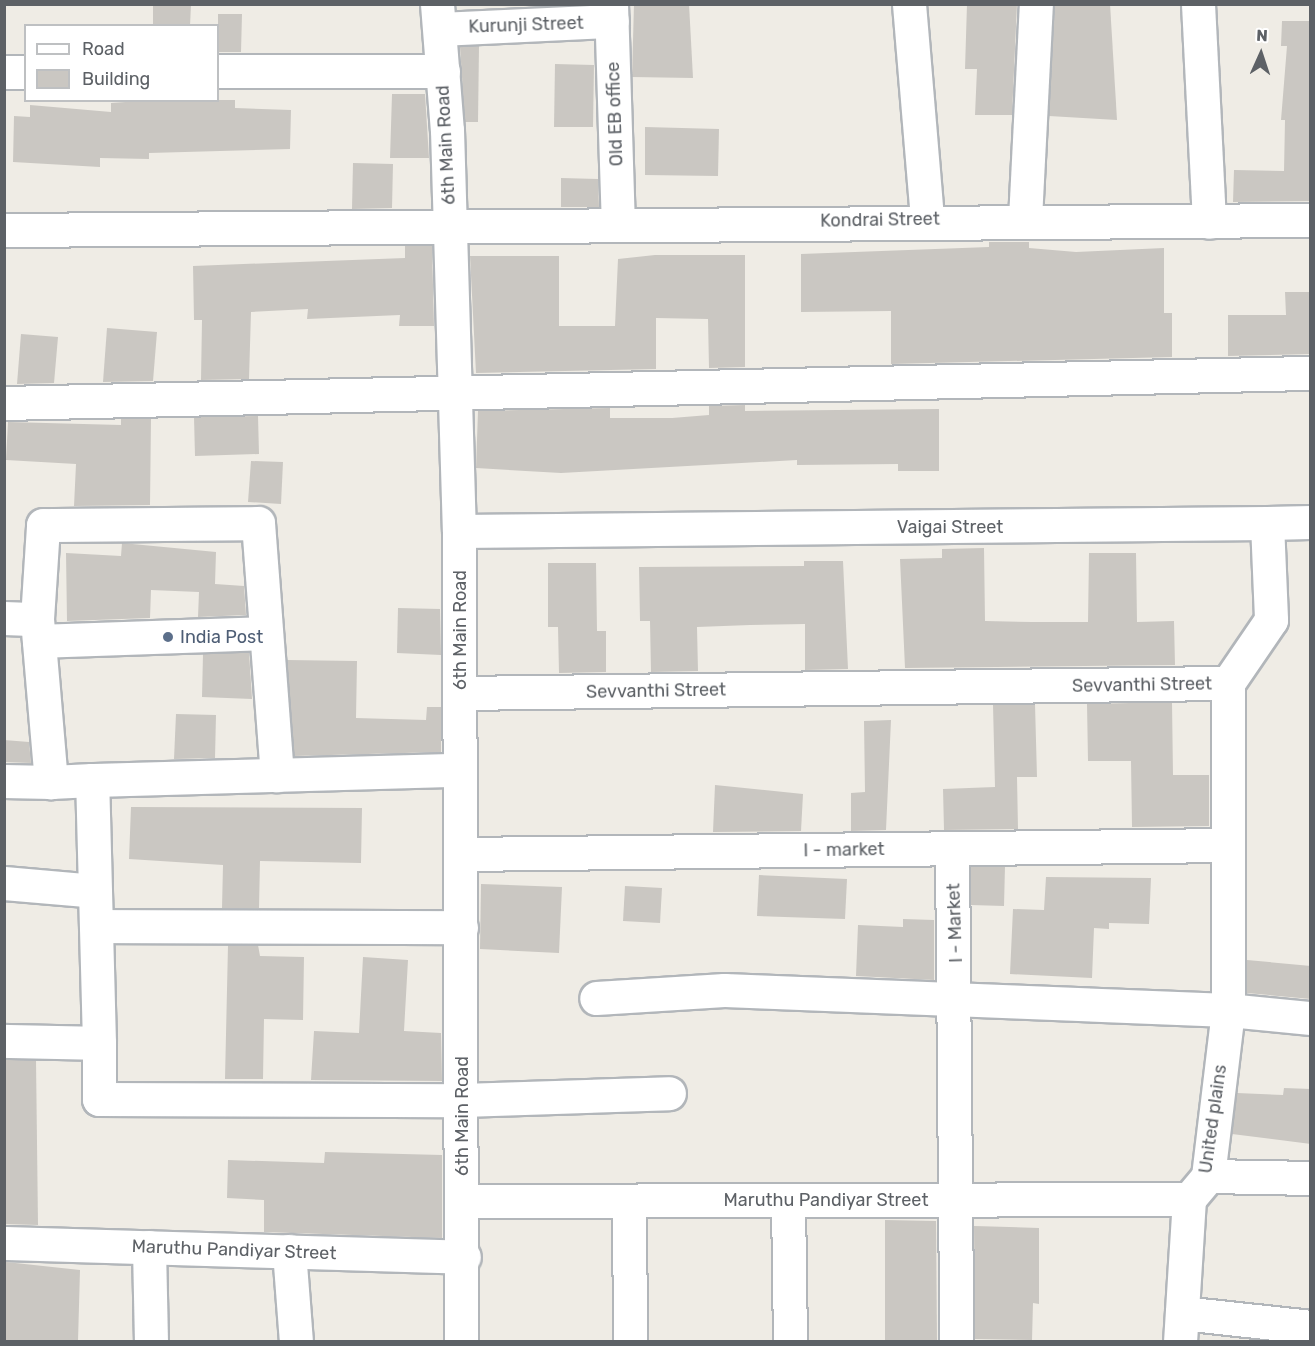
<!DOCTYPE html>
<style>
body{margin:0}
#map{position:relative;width:1315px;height:1346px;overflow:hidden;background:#efece5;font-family:Rubik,sans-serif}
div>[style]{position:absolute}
.building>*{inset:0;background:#cac7c2}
.roads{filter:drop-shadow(2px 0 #b2b6ba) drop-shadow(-2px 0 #b2b6ba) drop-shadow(0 2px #b2b6ba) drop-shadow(0 -2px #b2b6ba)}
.minor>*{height:33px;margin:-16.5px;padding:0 16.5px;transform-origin:16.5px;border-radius:16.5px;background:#fff}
.dots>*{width:16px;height:16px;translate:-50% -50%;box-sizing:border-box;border:3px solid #fff;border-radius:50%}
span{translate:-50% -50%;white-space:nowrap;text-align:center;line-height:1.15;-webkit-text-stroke:4.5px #fff;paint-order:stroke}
.street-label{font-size:18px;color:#5d6166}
.service-label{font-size:18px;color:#4e5e75}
.left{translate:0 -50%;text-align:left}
.frame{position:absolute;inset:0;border:6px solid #5d6166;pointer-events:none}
.legend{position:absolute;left:24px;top:24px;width:195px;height:78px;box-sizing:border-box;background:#fff;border:2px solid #bec0c2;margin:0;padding:8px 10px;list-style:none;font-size:18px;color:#5d6166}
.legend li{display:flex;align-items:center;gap:12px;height:30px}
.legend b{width:30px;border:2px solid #bec0c2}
.north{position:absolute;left:1231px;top:24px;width:60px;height:60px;-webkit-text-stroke:4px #fff;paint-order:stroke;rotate:3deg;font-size:16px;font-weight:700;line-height:24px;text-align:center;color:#5d6166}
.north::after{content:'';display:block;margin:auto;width:21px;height:27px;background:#5d6166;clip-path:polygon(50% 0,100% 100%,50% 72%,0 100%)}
</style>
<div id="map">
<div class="building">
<div style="clip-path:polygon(153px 4px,191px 4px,190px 26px,153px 26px)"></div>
<div style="clip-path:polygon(634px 4px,689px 4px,693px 78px,632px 77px)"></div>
<div style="clip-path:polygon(967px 4px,1017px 4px,1012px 115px,975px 115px,977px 69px,965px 69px)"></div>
<div style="clip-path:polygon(1055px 4px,1110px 4px,1117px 120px,1049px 116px)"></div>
<div style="clip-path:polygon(218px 14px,242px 14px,241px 52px,218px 52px)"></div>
<div style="clip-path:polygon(1282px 21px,1311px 21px,1311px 201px,1233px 202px,1234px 170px,1284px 171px,1285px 120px,1281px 120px,1287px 46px,1281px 46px)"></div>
<div style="clip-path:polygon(479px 46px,478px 122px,465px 122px,460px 47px)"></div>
<div style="clip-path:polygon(555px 64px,594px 65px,593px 127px,554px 127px)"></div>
<div style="clip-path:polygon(392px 94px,425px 94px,429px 158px,390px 158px)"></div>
<div style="clip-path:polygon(154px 100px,235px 100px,235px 108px,291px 110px,290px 149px,149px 153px,149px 159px,100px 158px,100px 167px,13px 162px,14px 116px,30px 117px,30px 105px,111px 112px,111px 103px)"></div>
<div style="clip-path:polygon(645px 127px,719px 129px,718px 176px,645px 175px)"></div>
<div style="clip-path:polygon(353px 163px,393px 164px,392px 208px,352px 209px)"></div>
<div style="clip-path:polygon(561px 178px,598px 179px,599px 207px,561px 207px)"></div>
<div style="clip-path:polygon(989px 242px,1029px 242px,1029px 248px,1076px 252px,1164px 248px,1164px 313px,1172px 313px,1172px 357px,891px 364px,891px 311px,801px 312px,801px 254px,989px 247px)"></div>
<div style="clip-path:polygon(432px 245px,434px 326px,399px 326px,400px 315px,307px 319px,308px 309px,251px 312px,249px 379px,201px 380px,202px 320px,194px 320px,193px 266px,405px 258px,405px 246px)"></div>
<div style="clip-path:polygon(655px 255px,745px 255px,745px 367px,709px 368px,708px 319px,656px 318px,656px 369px,476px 373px,470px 256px,559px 256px,559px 326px,615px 326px,618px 259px)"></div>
<div style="clip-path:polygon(1285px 292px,1311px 292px,1311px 354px,1228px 356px,1228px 315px,1286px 315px)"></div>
<div style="clip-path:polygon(107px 328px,157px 332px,153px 381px,103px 382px)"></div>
<div style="clip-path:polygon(21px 334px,58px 337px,54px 383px,17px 384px)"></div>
<div style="clip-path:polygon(745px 405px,745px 411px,939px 409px,939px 471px,898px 471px,898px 464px,797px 465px,797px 460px,561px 473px,476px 468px,478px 411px,610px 408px,610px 418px,672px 418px,709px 415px,709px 406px)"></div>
<div style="clip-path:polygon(258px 416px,259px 454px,195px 456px,194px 417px)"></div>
<div style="clip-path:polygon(151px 418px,150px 505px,74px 506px,76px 464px,6px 460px,8px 422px,121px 425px,121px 419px)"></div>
<div style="clip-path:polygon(251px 461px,283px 462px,281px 504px,248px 502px)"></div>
<div style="clip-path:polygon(122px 543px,216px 552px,215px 584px,244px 586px,246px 615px,198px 617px,199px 592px,151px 590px,150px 618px,67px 621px,66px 553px,121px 556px)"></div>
<div style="clip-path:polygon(984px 548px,985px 621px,1032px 622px,1088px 622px,1089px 553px,1136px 553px,1137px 622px,1174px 621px,1175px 665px,905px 668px,900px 559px,942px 558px,942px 549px)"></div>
<div style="clip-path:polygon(804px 561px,843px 561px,848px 669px,805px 670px,805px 624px,750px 625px,697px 627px,698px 671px,651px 672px,650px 621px,640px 621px,639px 567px,804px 566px)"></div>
<div style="clip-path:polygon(548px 563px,596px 563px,597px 631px,606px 631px,606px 672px,559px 673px,558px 627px,548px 627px)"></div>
<div style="clip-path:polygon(398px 608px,440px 609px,441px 655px,397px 653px)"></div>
<div style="clip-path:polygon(249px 652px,252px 699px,202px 697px,203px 654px)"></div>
<div style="clip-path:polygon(287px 660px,357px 661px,356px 718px,426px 720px,427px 707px,441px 707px,441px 752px,294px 756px)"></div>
<div style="clip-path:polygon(1172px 702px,1173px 775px,1209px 775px,1209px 826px,1132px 827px,1131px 761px,1088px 761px,1087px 704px)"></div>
<div style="clip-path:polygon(1035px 704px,1037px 777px,1017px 777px,1018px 829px,944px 830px,943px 789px,995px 787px,993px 705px)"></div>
<div style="clip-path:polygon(176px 714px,216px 715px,215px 758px,174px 759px)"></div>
<div style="clip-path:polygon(891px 720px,886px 830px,851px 831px,851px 793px,865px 792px,864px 721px)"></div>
<div style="clip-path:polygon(4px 740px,29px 742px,31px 763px,4px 762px)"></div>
<div style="clip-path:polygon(715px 785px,803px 794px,801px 831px,713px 832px)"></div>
<div style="clip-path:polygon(131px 807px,362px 808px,361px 863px,260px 861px,259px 908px,222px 908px,223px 865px,129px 859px)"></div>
<div style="clip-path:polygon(1005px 866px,1004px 906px,971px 905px,971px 867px)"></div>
<div style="clip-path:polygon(759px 875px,847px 879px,845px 919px,757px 916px)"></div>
<div style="clip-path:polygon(1046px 877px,1151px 878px,1149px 924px,1109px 923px,1109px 929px,1094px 928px,1092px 978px,1010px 974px,1013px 909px,1044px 910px)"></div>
<div style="clip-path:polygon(481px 884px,562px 887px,559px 953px,480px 949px)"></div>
<div style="clip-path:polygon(625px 886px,662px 888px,660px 923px,623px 921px)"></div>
<div style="clip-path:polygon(903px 919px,934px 920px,934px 980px,856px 976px,858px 925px,903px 927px)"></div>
<div style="clip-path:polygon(228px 945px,258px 945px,260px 956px,304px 957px,303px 1020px,264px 1019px,263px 1079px,225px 1079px)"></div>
<div style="clip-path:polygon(363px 957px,408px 960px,404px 1031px,441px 1033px,442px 1081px,311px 1080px,314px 1031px,359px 1033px)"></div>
<div style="clip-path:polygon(1247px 960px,1311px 966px,1311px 999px,1247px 993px)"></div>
<div style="clip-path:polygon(4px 1060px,36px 1060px,38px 1225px,4px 1224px)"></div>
<div style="clip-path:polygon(1284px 1088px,1311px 1089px,1311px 1144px,1232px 1134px,1237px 1093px,1283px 1095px)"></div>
<div style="clip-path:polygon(325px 1152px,442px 1155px,442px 1238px,264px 1232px,264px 1200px,227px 1198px,228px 1160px,324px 1163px)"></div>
<div style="clip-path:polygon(885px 1220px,936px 1221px,937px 1341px,885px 1341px)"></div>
<div style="clip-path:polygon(974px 1226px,1039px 1228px,1039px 1304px,1033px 1303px,1032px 1340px,975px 1339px)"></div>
<div style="clip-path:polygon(6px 1262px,80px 1270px,78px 1341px,4px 1341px)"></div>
</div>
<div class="roads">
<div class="minor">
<div style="left:437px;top:4px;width:126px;rotate:85.5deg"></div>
<div style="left:447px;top:130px;width:401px;rotate:88.3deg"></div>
<div style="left:459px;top:531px;width:811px;rotate:89.86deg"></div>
<div style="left:611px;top:4px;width:219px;rotate:88.2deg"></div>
<div style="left:909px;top:4px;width:217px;rotate:85.2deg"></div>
<div style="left:1198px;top:4px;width:218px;rotate:87.1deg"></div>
<div style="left:440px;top:29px;width:172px;rotate:-2.7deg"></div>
<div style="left:218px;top:71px;width:225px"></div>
<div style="left:4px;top:72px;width:22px"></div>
<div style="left:1025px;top:219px;width:215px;rotate:-87.1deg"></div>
<div style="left:4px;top:230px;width:1306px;rotate:-0.44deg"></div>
<div style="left:4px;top:403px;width:1306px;rotate:-1.32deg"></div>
<div style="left:1267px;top:523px;width:43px;rotate:-1.3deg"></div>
<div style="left:459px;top:531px;width:808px;rotate:-0.57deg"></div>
<div style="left:1267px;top:523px;width:97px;rotate:87.6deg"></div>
<div style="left:1271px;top:620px;width:76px;rotate:124.3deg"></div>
<div style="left:4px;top:618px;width:33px;rotate:2deg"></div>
<div style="left:37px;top:619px;width:164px;rotate:85.1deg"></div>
<div style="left:51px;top:782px;width:41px;rotate:-2.8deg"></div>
<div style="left:37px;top:619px;width:94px;rotate:-86.3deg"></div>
<div style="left:43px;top:525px;width:215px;rotate:-0.5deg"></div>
<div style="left:258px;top:523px;width:253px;rotate:85.7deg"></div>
<div style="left:39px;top:641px;width:227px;rotate:-2deg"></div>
<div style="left:460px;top:693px;width:768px;rotate:-0.75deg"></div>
<div style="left:1228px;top:683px;width:327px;rotate:90deg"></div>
<div style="left:1228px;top:1010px;width:504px;rotate:-177.73deg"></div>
<div style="left:724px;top:990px;width:128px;rotate:176.4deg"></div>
<div style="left:4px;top:781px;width:47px;rotate:1.2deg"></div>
<div style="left:952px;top:848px;width:494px;rotate:89.5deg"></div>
<div style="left:460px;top:854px;width:768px;rotate:-0.67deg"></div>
<div style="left:4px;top:883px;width:91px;rotate:5deg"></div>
<div style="left:96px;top:926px;width:365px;rotate:0.2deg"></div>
<div style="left:4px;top:1041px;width:95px;rotate:1.2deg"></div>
<div style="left:99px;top:1043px;width:263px;rotate:-91.5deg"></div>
<div style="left:92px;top:780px;width:368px;rotate:-1.6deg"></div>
<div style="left:99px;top:1043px;width:56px;rotate:90deg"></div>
<div style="left:99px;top:1099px;width:363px;rotate:0.2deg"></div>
<div style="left:462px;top:1100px;width:207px;rotate:-1.9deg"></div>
<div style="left:1208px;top:1176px;width:102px;rotate:1.1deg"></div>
<div style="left:788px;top:1200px;width:142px;rotate:89.2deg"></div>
<div style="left:463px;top:1201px;width:726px;rotate:-0.16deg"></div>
<div style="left:629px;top:1201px;width:141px;rotate:89.6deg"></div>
<div style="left:4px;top:1243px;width:460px;rotate:1.7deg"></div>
<div style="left:149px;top:1247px;width:95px;rotate:88.8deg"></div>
<div style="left:289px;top:1251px;width:91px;rotate:85.6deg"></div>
<div style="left:1182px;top:1313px;width:129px;rotate:6.2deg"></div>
<div style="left:1180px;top:1342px;width:143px;rotate:-86.4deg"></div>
<div style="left:1189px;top:1199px;width:30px;rotate:-50deg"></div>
<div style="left:1208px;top:1176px;width:167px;rotate:-83.1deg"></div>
<div style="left:1228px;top:1010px;width:82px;rotate:5.6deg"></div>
</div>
</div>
<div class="dots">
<div style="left:168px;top:637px;background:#5c6f8a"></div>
</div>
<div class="street-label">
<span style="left:526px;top:25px;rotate:-2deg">Kurunji Street</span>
<span style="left:615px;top:114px;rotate:-92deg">Old EB office</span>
<span style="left:446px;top:145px;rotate:-93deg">6th Main Road</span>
<span style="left:880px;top:220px;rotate:-1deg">Kondrai Street</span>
<span style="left:950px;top:527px">Vaigai Street</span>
<span style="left:460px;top:630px;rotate:-90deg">6th Main Road</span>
<span style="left:1142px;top:685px;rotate:-1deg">Sevvanthi Street</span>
<span style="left:656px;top:691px;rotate:-1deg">Sevvanthi Street</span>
<span style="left:844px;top:850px;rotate:-1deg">I - market</span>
<span style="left:955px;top:923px;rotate:-92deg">I - Market</span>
<span style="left:462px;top:1116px;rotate:-90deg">6th Main Road</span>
<span style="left:1213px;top:1119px;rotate:-82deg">United plains</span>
<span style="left:826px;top:1200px">Maruthu Pandiyar Street</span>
<span style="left:234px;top:1250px;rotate:2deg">Maruthu Pandiyar Street</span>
</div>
<div class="service-label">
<span class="left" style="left:180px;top:637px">India Post</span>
</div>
<div class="frame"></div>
<ul class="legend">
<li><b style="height:8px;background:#fff"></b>Road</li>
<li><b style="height:16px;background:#cac7c2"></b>Building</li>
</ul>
<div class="north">N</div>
</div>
